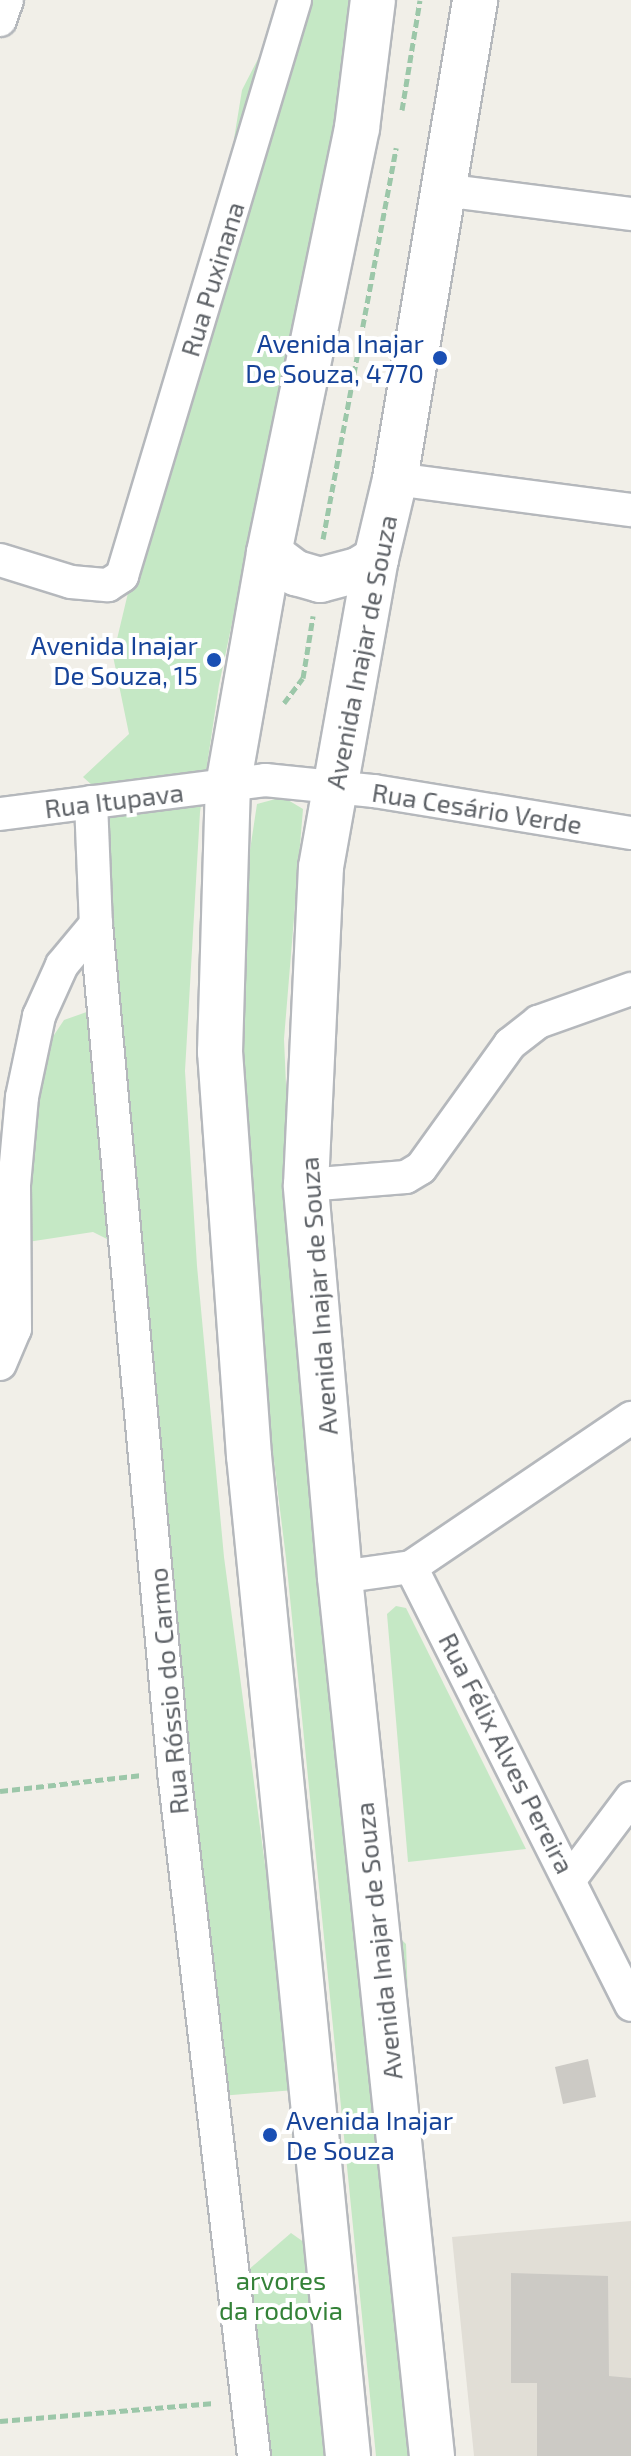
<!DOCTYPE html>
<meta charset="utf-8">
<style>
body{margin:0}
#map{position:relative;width:631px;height:2456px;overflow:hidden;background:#f1efe8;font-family:"Exo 2",sans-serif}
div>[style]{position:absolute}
.education>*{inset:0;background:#e1ded6}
.green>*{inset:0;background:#c5e8c5}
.building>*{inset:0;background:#cccac5}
.path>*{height:5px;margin-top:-2.5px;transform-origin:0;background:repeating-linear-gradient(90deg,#9cc7a9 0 8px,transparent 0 12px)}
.roads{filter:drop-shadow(2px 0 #b5b8bc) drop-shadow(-2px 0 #b5b8bc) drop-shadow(0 2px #b5b8bc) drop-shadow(0 -2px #b5b8bc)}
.street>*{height:32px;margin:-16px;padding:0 16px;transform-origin:16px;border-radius:16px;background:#fff}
.secondary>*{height:44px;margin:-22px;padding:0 22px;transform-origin:22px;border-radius:22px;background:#fff}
.dots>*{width:22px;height:22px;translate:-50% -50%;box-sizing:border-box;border:4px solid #fff;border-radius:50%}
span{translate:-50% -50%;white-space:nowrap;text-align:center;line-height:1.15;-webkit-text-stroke:8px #fff;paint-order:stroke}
.street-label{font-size:26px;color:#5f6368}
.transit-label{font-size:26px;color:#164399}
.right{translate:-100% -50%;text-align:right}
.left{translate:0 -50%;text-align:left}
.park-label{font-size:26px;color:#348238}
</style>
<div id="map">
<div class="education">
<div style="clip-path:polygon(631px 2221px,631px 2456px,474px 2456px,452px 2237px)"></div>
</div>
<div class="green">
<div style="clip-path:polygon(297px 0,363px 0,219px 685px,200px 812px,185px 1071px,197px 1266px,224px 1557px,295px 2090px,220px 2096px,133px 1252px,93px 1232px,21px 1243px,40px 1056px,64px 1020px,98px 1008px,102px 794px,83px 777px,129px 734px,113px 656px,137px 555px,261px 164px,234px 139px,242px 90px,280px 16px)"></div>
<div style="clip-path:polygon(283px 797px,303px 809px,284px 1039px,292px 1224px,387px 1926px,406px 1944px,424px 2456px,376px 2456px,286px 1558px,245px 1228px,242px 903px,257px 804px)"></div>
<div style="clip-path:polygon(396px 1606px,406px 1608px,526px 1849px,408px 1862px,387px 1614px)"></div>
<div style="clip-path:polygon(291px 2233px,315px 2250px,330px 2456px,264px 2456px,240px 2277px)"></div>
</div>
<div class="building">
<div style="clip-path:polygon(588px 2059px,596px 2097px,563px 2104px,555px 2067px)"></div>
<div style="clip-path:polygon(511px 2273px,608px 2276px,609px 2376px,631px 2378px,631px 2456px,537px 2456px,537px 2383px,511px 2383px)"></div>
</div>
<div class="path">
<div style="left:402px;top:110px;width:111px;rotate:-80.7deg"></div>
<div style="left:323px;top:539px;width:398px;rotate:-79.4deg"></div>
<div style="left:284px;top:703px;width:31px;rotate:-53deg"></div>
<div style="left:303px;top:678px;width:63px;rotate:-80.8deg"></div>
<div style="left:0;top:1791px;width:143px;rotate:-6.4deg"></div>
<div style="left:0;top:2421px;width:215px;rotate:-4.8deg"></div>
</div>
<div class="roads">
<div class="street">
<div style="left:0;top:20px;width:21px;rotate:-71deg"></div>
<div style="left:442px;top:190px;width:191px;rotate:7.2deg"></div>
<div style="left:395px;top:479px;width:238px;rotate:7.5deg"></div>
<div style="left:0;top:560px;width:74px;rotate:17.2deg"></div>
<div style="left:71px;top:582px;width:37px;rotate:5deg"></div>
<div style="left:108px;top:585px;width:17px;rotate:-33deg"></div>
<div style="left:122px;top:576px;width:601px;rotate:-73.28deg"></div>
<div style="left:91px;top:802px;width:122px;rotate:87.7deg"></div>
<div style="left:96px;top:924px;width:852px;rotate:84.74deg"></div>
<div style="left:174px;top:1772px;width:689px;rotate:83.33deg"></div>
<div style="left:0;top:814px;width:267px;rotate:-7.3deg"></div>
<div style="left:265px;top:780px;width:110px;rotate:5.8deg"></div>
<div style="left:374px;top:791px;width:260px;rotate:9.3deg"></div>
<div style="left:306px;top:1185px;width:100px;rotate:-4.6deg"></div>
<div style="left:406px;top:1177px;width:17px;rotate:-31deg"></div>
<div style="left:421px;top:1168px;width:153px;rotate:-54.3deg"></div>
<div style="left:510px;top:1044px;width:36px;rotate:-38deg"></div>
<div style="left:538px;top:1022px;width:99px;rotate:-19.5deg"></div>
<div style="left:0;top:1364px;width:38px;rotate:-67deg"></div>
<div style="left:15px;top:1329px;width:144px;rotate:-90.4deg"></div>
<div style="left:14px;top:1185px;width:88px;rotate:-84.8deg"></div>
<div style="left:22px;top:1097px;width:83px;rotate:-78.1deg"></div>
<div style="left:39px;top:1016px;width:56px;rotate:-65.7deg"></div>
<div style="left:62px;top:965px;width:53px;rotate:-50.3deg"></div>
<div style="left:411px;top:1567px;width:266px;rotate:-34.1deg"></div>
<div style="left:340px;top:1577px;width:72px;rotate:-8deg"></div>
<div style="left:411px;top:1567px;width:490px;rotate:63.3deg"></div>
<div style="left:571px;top:1878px;width:100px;rotate:-53.1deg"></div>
</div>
<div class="secondary">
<div style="left:269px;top:553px;width:34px;rotate:37deg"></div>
<div style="left:296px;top:573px;width:25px;rotate:16deg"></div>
<div style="left:320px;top:580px;width:39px;rotate:-15deg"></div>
<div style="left:358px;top:570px;width:21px;rotate:-31deg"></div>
<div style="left:348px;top:2456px;width:1005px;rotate:-95.65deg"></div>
<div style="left:249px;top:1456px;width:405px;rotate:-94.1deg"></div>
<div style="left:220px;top:1052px;width:266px;rotate:-88.3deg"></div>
<div style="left:228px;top:786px;width:237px;rotate:-80deg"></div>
<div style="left:269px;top:553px;width:434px;rotate:-78.3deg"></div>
<div style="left:357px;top:128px;width:129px;rotate:-82.9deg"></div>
<div style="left:432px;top:2456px;width:884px;rotate:-95.98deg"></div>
<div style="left:340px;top:1577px;width:393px;rotate:-95deg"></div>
<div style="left:306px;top:1185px;width:318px;rotate:-87.3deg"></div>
<div style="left:321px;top:867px;width:313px;rotate:-79.9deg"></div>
<div style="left:376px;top:559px;width:82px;rotate:-76.6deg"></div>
<div style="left:395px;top:479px;width:486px;rotate:-80.5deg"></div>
</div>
</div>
<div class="dots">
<div style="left:440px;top:358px;background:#1a4fb4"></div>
<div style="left:214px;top:660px;background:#1a4fb4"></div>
<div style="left:270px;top:2135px;background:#1a4fb4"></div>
</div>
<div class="street-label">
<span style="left:212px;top:279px;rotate:-73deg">Rua Puxinana</span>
<span style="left:361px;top:652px;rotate:-79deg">Avenida Inajar de Souza</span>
<span style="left:114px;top:800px;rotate:-7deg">Rua Itupava</span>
<span style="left:477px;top:808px;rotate:9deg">Rua Cesário Verde</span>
<span style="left:318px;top:1296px;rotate:-94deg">Avenida Inajar de Souza</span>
<span style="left:168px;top:1691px;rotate:-95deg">Rua Róssio do Carmo</span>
<span style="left:507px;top:1753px;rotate:63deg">Rua Félix Alves Pereira</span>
<span style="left:378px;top:1941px;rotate:-96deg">Avenida Inajar de Souza</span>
</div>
<div class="transit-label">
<span class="right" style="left:424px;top:358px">Avenida Inajar<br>De Souza, 4770</span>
<span class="right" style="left:198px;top:660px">Avenida Inajar<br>De Souza, 15</span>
<span class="left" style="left:286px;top:2135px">Avenida Inajar<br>De Souza</span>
</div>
<div class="park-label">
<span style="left:281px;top:2295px">arvores<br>da rodovia</span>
</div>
</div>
